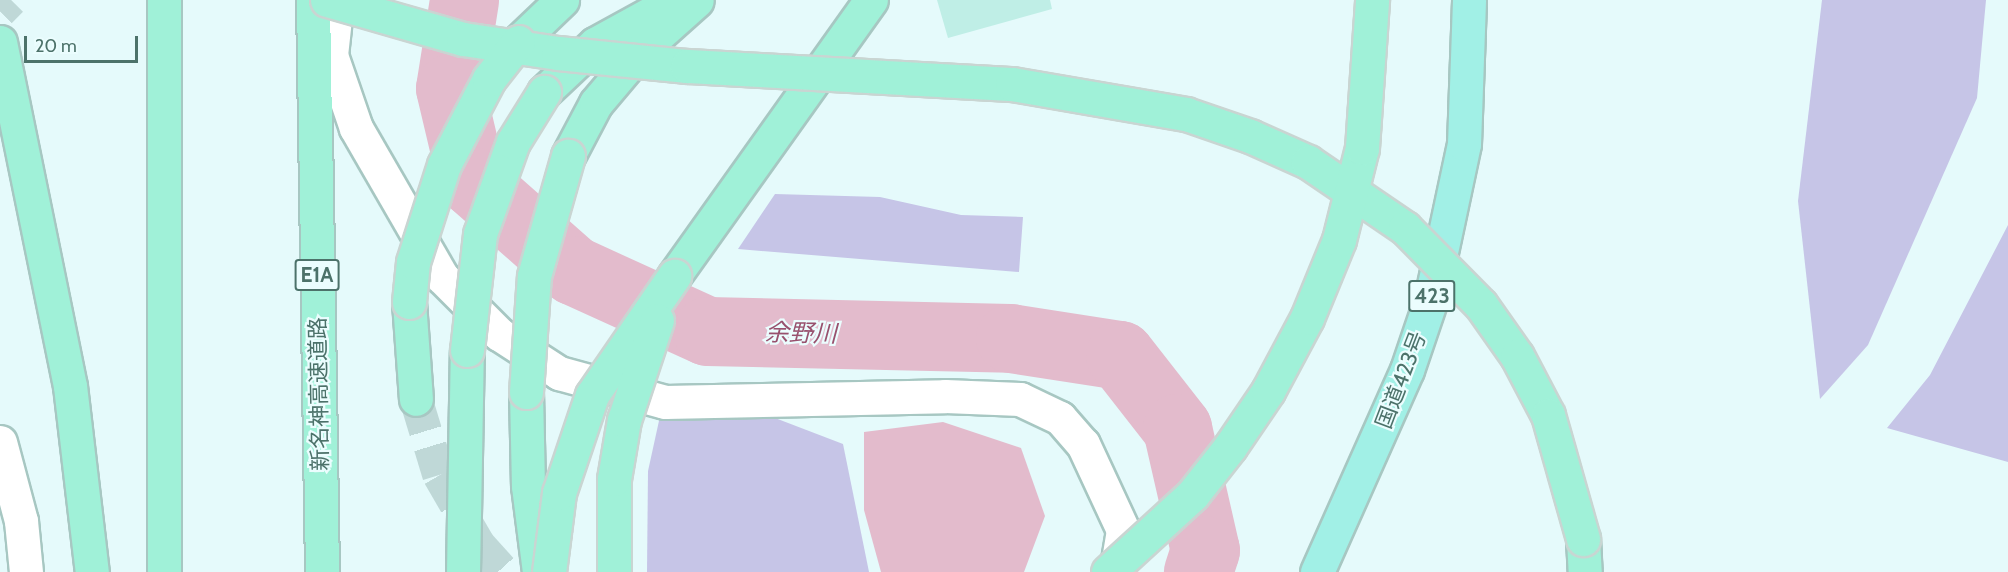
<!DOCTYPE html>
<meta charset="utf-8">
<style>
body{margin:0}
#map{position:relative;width:2008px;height:572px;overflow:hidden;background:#e5fafb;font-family:Cabin,"Noto Sans JP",sans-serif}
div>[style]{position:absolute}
.green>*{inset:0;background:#c6c5e7}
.water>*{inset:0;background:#e3bbcc}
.river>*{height:69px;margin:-34.5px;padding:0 34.5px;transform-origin:34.5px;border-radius:34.5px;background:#e3bbcc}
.building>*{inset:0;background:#bfeee6}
.tertiary-tunnel>*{height:33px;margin-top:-16.5px;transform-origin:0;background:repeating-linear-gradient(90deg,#bfd8d7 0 33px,transparent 0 49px)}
.motorway-tunnel>*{height:33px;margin-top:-16.5px;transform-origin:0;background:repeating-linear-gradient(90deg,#bfd8d7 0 33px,transparent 0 49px)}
.roads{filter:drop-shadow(2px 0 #a7c7c2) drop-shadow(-2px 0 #a7c7c2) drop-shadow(0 2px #a7c7c2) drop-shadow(0 -2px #a7c7c2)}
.minor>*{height:33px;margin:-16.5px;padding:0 16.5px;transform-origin:16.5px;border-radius:16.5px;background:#fff}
.tertiary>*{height:33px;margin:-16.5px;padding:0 16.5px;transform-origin:16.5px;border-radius:16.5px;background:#fff}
.trunk>*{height:33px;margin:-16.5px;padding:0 16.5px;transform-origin:16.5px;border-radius:16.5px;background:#a1f0e6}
.motorway>*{height:33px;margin:-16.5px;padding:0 16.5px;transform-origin:16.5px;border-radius:16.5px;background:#a0f1d8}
.bridges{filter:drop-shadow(2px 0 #c9d5d2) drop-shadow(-2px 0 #c9d5d2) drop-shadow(0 2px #c9d5d2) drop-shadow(0 -2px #c9d5d2)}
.motorway-bridge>*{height:33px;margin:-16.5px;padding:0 16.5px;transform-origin:16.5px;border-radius:16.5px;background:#a0f1d8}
span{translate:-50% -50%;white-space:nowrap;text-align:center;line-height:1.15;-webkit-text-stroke:4.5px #ebfdfe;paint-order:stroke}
.shield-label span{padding:2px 4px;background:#ebfdfe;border:2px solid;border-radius:4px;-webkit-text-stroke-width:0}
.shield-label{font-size:21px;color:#4c726a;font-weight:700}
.street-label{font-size:22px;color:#4c726a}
.water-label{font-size:24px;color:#98516e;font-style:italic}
.scale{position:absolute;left:24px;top:36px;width:114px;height:27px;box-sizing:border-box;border:3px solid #4c726a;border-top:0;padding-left:8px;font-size:18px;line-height:21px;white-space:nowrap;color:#4c726a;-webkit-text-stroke:4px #ebfdfe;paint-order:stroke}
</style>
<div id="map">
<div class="green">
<div style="clip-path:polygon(1822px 0,1986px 0,1977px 98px,1868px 345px,1820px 399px,1798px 201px)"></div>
<div style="clip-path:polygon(775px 194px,880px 197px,961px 215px,1023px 217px,1019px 272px,738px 249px)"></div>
<div style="clip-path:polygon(2008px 225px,2008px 462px,1887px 428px,1930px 375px)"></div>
<div style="clip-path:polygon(662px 407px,746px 407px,843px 444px,869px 572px,647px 572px,648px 471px)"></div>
</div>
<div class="water">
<div style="clip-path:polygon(943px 422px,1021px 448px,1045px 516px,1024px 572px,881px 572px,864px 510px,864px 432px)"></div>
</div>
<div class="river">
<div style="left:464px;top:0;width:89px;rotate:99deg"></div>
<div style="left:450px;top:88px;width:96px;rotate:76.7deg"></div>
<div style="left:472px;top:181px;width:135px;rotate:41.4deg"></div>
<div style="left:573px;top:270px;width:147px;rotate:24.5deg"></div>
<div style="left:707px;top:331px;width:303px;rotate:1.3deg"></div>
<div style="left:1010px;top:338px;width:111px;rotate:8.8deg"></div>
<div style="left:1120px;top:355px;width:93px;rotate:52deg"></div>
<div style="left:1177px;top:428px;width:125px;rotate:77.1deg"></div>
<div style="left:1205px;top:550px;width:23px;rotate:108deg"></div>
</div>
<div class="building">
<div style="clip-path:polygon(937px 0,1050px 0,1052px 9px,948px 38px)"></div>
</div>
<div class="tertiary-tunnel">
<div style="left:0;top:11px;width:16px;rotate:-45deg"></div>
</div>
<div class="motorway-tunnel">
<div style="left:416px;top:399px;width:79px;rotate:73.2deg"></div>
<div style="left:439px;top:475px;width:80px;rotate:59.9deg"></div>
<div style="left:479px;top:544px;width:38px;rotate:48deg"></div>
</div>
<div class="roads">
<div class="minor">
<div style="left:337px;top:0;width:55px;rotate:96.2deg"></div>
<div style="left:331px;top:55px;width:77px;rotate:71.1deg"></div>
<div style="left:356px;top:128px;width:172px;rotate:60deg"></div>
<div style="left:442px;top:277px;width:81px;rotate:45deg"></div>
<div style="left:499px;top:334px;width:72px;rotate:33deg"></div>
<div style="left:559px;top:373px;width:110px;rotate:15.3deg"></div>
<div style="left:665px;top:402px;width:280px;rotate:-1.2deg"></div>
<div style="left:945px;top:396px;width:75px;rotate:2.3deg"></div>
<div style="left:1020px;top:399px;width:44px;rotate:25.4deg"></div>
<div style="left:1060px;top:418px;width:35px;rotate:49deg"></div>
<div style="left:1083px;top:444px;width:95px;rotate:65.1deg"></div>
<div style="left:1123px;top:530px;width:43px;rotate:99.5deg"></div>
</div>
<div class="tertiary">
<div style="left:0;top:442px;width:82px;rotate:75.1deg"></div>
<div style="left:21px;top:521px;width:51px;rotate:84.4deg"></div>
</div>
<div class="trunk">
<div style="left:1317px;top:572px;width:221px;rotate:-66deg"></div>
<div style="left:1407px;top:370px;width:75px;rotate:-71.3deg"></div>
<div style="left:1431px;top:299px;width:158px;rotate:-78deg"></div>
<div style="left:1464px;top:144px;width:144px;rotate:-88deg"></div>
</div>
<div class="motorway">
<div style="left:313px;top:0;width:572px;rotate:89.1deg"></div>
<div style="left:0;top:42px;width:351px;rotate:78.5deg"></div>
<div style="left:70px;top:386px;width:187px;rotate:83.3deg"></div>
<div style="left:518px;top:42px;width:61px;rotate:-43.7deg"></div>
<div style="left:544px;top:92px;width:70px;rotate:-43.3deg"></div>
<div style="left:595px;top:44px;width:91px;rotate:-28.8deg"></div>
<div style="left:568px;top:156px;width:60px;rotate:-62.2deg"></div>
<div style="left:596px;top:103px;width:68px;rotate:-49.8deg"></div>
<div style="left:640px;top:51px;width:76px;rotate:-41.8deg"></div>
<div style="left:674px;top:276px;width:339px;rotate:-54.5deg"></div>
<div style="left:409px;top:302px;width:97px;rotate:85.9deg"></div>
<div style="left:526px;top:392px;width:94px;rotate:88.8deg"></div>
<div style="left:528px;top:486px;width:87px;rotate:82.7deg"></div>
<div style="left:1583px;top:539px;width:33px;rotate:87deg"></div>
<div style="left:164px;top:572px;width:572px;rotate:-90deg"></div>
<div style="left:463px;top:572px;width:222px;rotate:-89deg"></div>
</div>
</div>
<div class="bridges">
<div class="motorway-bridge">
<div style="left:327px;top:0;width:141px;rotate:16deg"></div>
<div style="left:463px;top:39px;width:96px;rotate:8.4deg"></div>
<div style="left:558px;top:53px;width:130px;rotate:5.8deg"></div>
<div style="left:687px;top:66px;width:325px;rotate:3.2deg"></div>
<div style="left:1012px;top:84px;width:177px;rotate:9.8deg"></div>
<div style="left:1186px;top:114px;width:68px;rotate:19deg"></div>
<div style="left:1250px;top:136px;width:64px;rotate:24.1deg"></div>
<div style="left:1308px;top:162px;width:117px;rotate:34.2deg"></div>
<div style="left:1405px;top:228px;width:108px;rotate:45.4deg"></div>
<div style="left:1481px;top:305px;width:62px;rotate:54.8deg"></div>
<div style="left:1517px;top:356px;width:67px;rotate:62.3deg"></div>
<div style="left:1548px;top:415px;width:129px;rotate:74.2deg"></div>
<div style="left:409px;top:302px;width:40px;rotate:-84.3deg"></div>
<div style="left:413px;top:262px;width:102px;rotate:-72.3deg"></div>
<div style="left:444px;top:165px;width:97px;rotate:-62.4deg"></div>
<div style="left:489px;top:79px;width:47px;rotate:-51.9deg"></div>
<div style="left:467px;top:350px;width:117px;rotate:-83.6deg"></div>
<div style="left:480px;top:234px;width:98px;rotate:-70.3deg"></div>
<div style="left:513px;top:142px;width:59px;rotate:-58.2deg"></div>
<div style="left:526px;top:392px;width:116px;rotate:-86.1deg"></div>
<div style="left:534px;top:276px;width:125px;rotate:-74.2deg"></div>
<div style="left:549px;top:572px;width:80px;rotate:-82.8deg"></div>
<div style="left:559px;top:493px;width:103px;rotate:-71.4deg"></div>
<div style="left:592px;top:395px;width:145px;rotate:-55.4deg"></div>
<div style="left:614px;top:572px;width:93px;rotate:-90deg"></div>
<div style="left:614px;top:479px;width:60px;rotate:-80.4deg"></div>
<div style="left:624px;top:420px;width:105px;rotate:-71.7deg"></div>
<div style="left:1108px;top:572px;width:115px;rotate:-42.5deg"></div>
<div style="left:1193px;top:494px;width:60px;rotate:-51.8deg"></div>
<div style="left:1230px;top:447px;width:68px;rotate:-55.8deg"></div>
<div style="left:1268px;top:391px;width:83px;rotate:-61.9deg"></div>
<div style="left:1307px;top:318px;width:84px;rotate:-67.7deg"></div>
<div style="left:1339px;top:240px;width:95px;rotate:-76deg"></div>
<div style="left:1362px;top:148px;width:148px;rotate:-86.1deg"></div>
</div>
</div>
<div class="shield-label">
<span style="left:317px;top:275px">E1A</span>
<span style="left:1432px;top:296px">423</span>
</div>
<div class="street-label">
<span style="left:1401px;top:380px;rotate:-69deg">国道423号</span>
<span style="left:319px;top:394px;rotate:-91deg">新名神高速道路</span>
</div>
<div class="water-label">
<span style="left:801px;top:333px;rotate:1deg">余野川</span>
</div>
<div class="scale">20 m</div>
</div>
